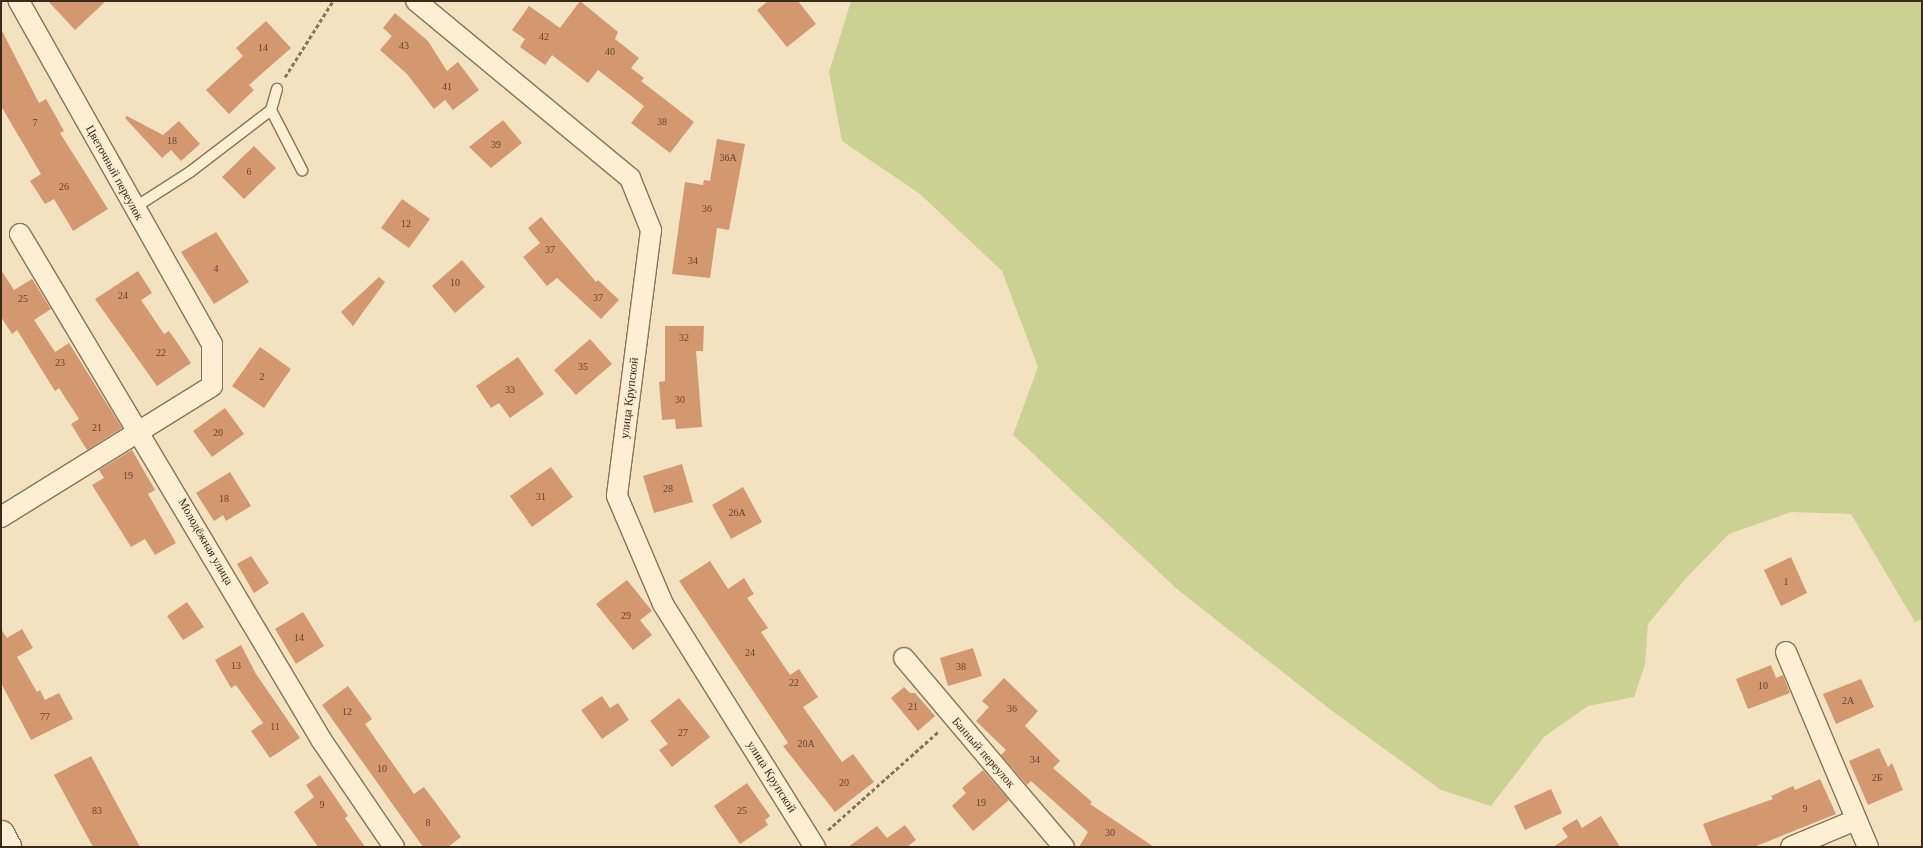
<!DOCTYPE html>
<meta charset="utf-8">
<style>
body{margin:0}
#map{position:relative;width:1923px;height:848px;overflow:hidden;background:#f2e2bf;font-family:"Times New Roman",serif}
div>[style]{position:absolute}
.green>*{inset:0;background:#cbd192}
.building>*{inset:0;background:#d49871}
.path>*{height:3px;margin-top:-1.5px;transform-origin:0;background:repeating-linear-gradient(90deg,#8d7256 0 4px,transparent 0 6.5px)}
.roads{filter:drop-shadow(1px 0 #8d7256) drop-shadow(-1px 0 #8d7256) drop-shadow(0 1px #8d7256) drop-shadow(0 -1px #8d7256)}
.service>*{height:10px;margin:-5px;padding:0 5px;transform-origin:5px;border-radius:5px;background:#fcefd3}
.minor>*{height:20px;margin:-10px;padding:0 10px;transform-origin:10px;border-radius:10px;background:#fcefd3}
.secondary>*{height:28px;margin:-14px;padding:0 14px;transform-origin:14px;border-radius:14px;background:#fcefd3}
span{translate:-50% -50%;white-space:nowrap;text-align:center;line-height:1.15;-webkit-text-stroke:4px #f9ecd0;paint-order:stroke}
.number-label{font-size:10px;color:#614631}
.number-label span{-webkit-text-stroke-width:0}
.street-label{font-size:12px;color:#3b2a1c}
.frame{position:absolute;inset:0;border:2px solid #3b2a1c;pointer-events:none}
</style>
<div id="map">
<div class="green">
<div style="clip-path:polygon(851px 1px,1922px 1px,1922px 619px,1915px 622px,1851px 514px,1791px 512px,1729px 534px,1687px 577px,1648px 624px,1645px 664px,1634px 697px,1588px 706px,1544px 737px,1491px 806px,1441px 790px,1331px 710px,1177px 589px,1013px 435px,1038px 367px,1002px 271px,920px 194px,842px 141px,829px 72px)"></div>
</div>
<div class="building">
<div style="clip-path:polygon(48px 1px,106px 1px,75px 30px)"></div>
<div style="clip-path:polygon(580px 1px,618px 32px,615px 39px,639px 58px,631px 68px,644px 78px,641px 81px,694px 122px,670px 153px,631px 123px,644px 106px,598px 70px,588px 83px,552px 55px,545px 65px,520px 47px,525px 39px,512px 30px,529px 6px,560px 28px)"></div>
<div style="clip-path:polygon(768px 1px,798px 1px,816px 24px,787px 47px,757px 10px)"></div>
<div style="clip-path:polygon(395px 13px,428px 41px,447px 71px,458px 62px,479px 90px,453px 110px,445px 100px,434px 109px,407px 74px,380px 50px,392px 36px,383px 28px)"></div>
<div style="clip-path:polygon(266px 21px,291px 48px,249px 85px,254px 90px,229px 114px,206px 90px,243px 56px,236px 48px)"></div>
<div style="clip-path:polygon(1px 29px,39px 103px,46px 99px,64px 131px,60px 133px,108px 209px,73px 231px,54px 199px,45px 204px,30px 181px,41px 174px,1px 106px)"></div>
<div style="clip-path:polygon(127px 116px,163px 135px,179px 121px,200px 144px,181px 161px,171px 150px,162px 158px,125px 118px)"></div>
<div style="clip-path:polygon(503px 120px,522px 143px,491px 168px,469px 147px)"></div>
<div style="clip-path:polygon(717px 139px,745px 144px,729px 230px,717px 228px,710px 278px,672px 274px,685px 182px,703px 185px,704px 180px,710px 181px)"></div>
<div style="clip-path:polygon(254px 146px,276px 168px,244px 199px,222px 177px)"></div>
<div style="clip-path:polygon(402px 199px,430px 219px,409px 248px,381px 228px)"></div>
<div style="clip-path:polygon(541px 217px,596px 282px,598px 280px,619px 300px,601px 319px,557px 278px,547px 286px,523px 257px,540px 243px,528px 228px)"></div>
<div style="clip-path:polygon(216px 232px,249px 282px,214px 304px,181px 252px)"></div>
<div style="clip-path:polygon(462px 260px,485px 287px,455px 313px,432px 286px)"></div>
<div style="clip-path:polygon(1px 270px,14px 290px,32px 279px,51px 309px,34px 320px,55px 352px,69px 343px,122px 428px,87px 450px,71px 424px,79px 419px,59px 388px,55px 391px,17px 330px,12px 334px,1px 317px)"></div>
<div style="clip-path:polygon(138px 271px,152px 293px,141px 300px,164px 334px,169px 331px,191px 363px,157px 386px,95px 299px)"></div>
<div style="clip-path:polygon(379px 277px,385px 282px,353px 326px,341px 312px)"></div>
<div style="clip-path:polygon(665px 326px,704px 326px,703px 351px,696px 351px,702px 427px,676px 429px,675px 419px,662px 420px,659px 382px,665px 381px)"></div>
<div style="clip-path:polygon(590px 339px,612px 364px,576px 395px,554px 370px)"></div>
<div style="clip-path:polygon(260px 347px,291px 369px,264px 408px,232px 386px)"></div>
<div style="clip-path:polygon(518px 357px,544px 394px,510px 418px,499px 403px,491px 408px,476px 386px)"></div>
<div style="clip-path:polygon(225px 408px,244px 434px,212px 457px,193px 431px)"></div>
<div style="clip-path:polygon(132px 450px,155px 490px,148px 494px,176px 543px,155px 555px,145px 539px,131px 547px,92px 485px,104px 478px,99px 470px)"></div>
<div style="clip-path:polygon(682px 464px,693px 502px,654px 513px,643px 476px)"></div>
<div style="clip-path:polygon(551px 467px,573px 497px,532px 527px,510px 496px)"></div>
<div style="clip-path:polygon(230px 472px,251px 506px,226px 521px,223px 515px,214px 521px,196px 493px)"></div>
<div style="clip-path:polygon(743px 487px,762px 522px,731px 539px,712px 505px)"></div>
<div style="clip-path:polygon(251px 556px,269px 583px,254px 593px,237px 564px)"></div>
<div style="clip-path:polygon(1791px 557px,1807px 593px,1781px 606px,1764px 570px)"></div>
<div style="clip-path:polygon(710px 561px,728px 589px,744px 578px,754px 594px,747px 598px,768px 628px,761px 632px,790px 675px,799px 669px,818px 697px,803px 707px,842px 762px,853px 754px,874px 782px,835px 812px,783px 746px,788px 743px,679px 581px)"></div>
<div style="clip-path:polygon(627px 580px,652px 611px,640px 620px,652px 635px,633px 650px,596px 604px)"></div>
<div style="clip-path:polygon(187px 602px,204px 627px,183px 640px,167px 616px)"></div>
<div style="clip-path:polygon(303px 612px,324px 646px,296px 664px,275px 629px)"></div>
<div style="clip-path:polygon(1px 629px,7px 638px,22px 629px,33px 648px,17px 657px,37px 692px,40px 690px,45px 700px,59px 693px,73px 719px,31px 740px,1px 683px)"></div>
<div style="clip-path:polygon(241px 645px,256px 674px,300px 738px,270px 758px,251px 731px,263px 723px,236px 685px,231px 688px,215px 660px)"></div>
<div style="clip-path:polygon(973px 648px,982px 676px,948px 686px,940px 658px)"></div>
<div style="clip-path:polygon(1771px 665px,1776px 678px,1783px 675px,1790px 693px,1748px 709px,1736px 679px)"></div>
<div style="clip-path:polygon(1004px 678px,1038px 711px,1025px 726px,1060px 761px,1053px 768px,1092px 802px,1090px 804px,1154px 847px,1079px 847px,1088px 832px,1031px 781px,1027px 785px,1001px 755px,1006px 750px,976px 721px,989px 707px,982px 701px)"></div>
<div style="clip-path:polygon(1861px 679px,1874px 707px,1836px 724px,1823px 694px)"></div>
<div style="clip-path:polygon(348px 686px,372px 719px,365px 724px,414px 794px,424px 787px,461px 837px,448px 847px,423px 847px,322px 705px)"></div>
<div style="clip-path:polygon(904px 687px,910px 693px,915px 693px,935px 716px,918px 731px,891px 698px)"></div>
<div style="clip-path:polygon(602px 696px,610px 708px,618px 703px,629px 720px,602px 739px,581px 710px)"></div>
<div style="clip-path:polygon(679px 698px,710px 737px,672px 767px,659px 750px,668px 744px,650px 721px)"></div>
<div style="clip-path:polygon(1879px 748px,1888px 767px,1892px 763px,1903px 790px,1868px 805px,1849px 761px)"></div>
<div style="clip-path:polygon(91px 756px,140px 847px,93px 847px,54px 775px)"></div>
<div style="clip-path:polygon(983px 770px,1009px 800px,973px 831px,952px 806px,966px 793px,962px 788px)"></div>
<div style="clip-path:polygon(320px 775px,348px 816px,345px 818px,365px 847px,318px 847px,294px 812px,314px 797px,306px 785px)"></div>
<div style="clip-path:polygon(1820px 779px,1836px 814px,1754px 847px,1712px 847px,1703px 824px,1773px 799px,1771px 796px,1793px 786px,1795px 790px)"></div>
<div style="clip-path:polygon(747px 783px,770px 816px,765px 820px,768px 825px,740px 844px,714px 806px)"></div>
<div style="clip-path:polygon(1551px 789px,1562px 813px,1525px 830px,1514px 806px)"></div>
<div style="clip-path:polygon(1601px 816px,1620px 847px,1553px 847px,1568px 837px,1562px 828px,1577px 819px,1582px 828px)"></div>
<div style="clip-path:polygon(905px 825px,916px 840px,907px 847px,848px 847px,877px 826px,887px 838px)"></div>
</div>
<div class="path">
<div style="left:285px;top:77px;width:90px;rotate:-57.7deg"></div>
<div style="left:828px;top:830px;width:149px;rotate:-41.7deg"></div>
</div>
<div class="roads">
<div class="service">
<div style="left:271px;top:110px;width:68px;rotate:62.7deg"></div>
<div style="left:134px;top:208px;width:67px;rotate:-32.7deg"></div>
<div style="left:190px;top:172px;width:102px;rotate:-37.4deg"></div>
<div style="left:271px;top:110px;width:22px;rotate:-74deg"></div>
</div>
<div class="minor">
<div style="left:416px;top:1px;width:278px;rotate:39.6deg"></div>
<div style="left:630px;top:178px;width:56px;rotate:68deg"></div>
<div style="left:651px;top:230px;width:268px;rotate:97.3deg"></div>
<div style="left:617px;top:496px;width:117px;rotate:66.9deg"></div>
<div style="left:663px;top:604px;width:287px;rotate:58deg"></div>
<div style="left:20px;top:234px;width:590px;rotate:59.22deg"></div>
<div style="left:322px;top:741px;width:128px;rotate:55.8deg"></div>
<div style="left:1px;top:517px;width:248px;rotate:-31.8deg"></div>
<div style="left:212px;top:386px;width:42px;rotate:-90deg"></div>
<div style="left:212px;top:344px;width:394px;rotate:-119.4deg"></div>
<div style="left:1786px;top:652px;width:212px;rotate:67.2deg"></div>
<div style="left:904px;top:658px;width:248px;rotate:49.8deg"></div>
<div style="left:1791px;top:847px;width:70px;rotate:-22.6deg"></div>
</div>
<div class="secondary">
<div style="left:1px;top:835px;width:13px;rotate:63deg"></div>
</div>
</div>
<div class="number-label">
<span style="left:544px;top:37px">42</span>
<span style="left:404px;top:46px">43</span>
<span style="left:263px;top:48px">14</span>
<span style="left:610px;top:52px">40</span>
<span style="left:447px;top:87px">41</span>
<span style="left:662px;top:122px">38</span>
<span style="left:35px;top:123px">7</span>
<span style="left:172px;top:141px">18</span>
<span style="left:496px;top:145px">39</span>
<span style="left:728px;top:158px">36А</span>
<span style="left:249px;top:172px">6</span>
<span style="left:64px;top:187px">26</span>
<span style="left:707px;top:209px">36</span>
<span style="left:406px;top:224px">12</span>
<span style="left:550px;top:250px">37</span>
<span style="left:693px;top:261px">34</span>
<span style="left:216px;top:269px">4</span>
<span style="left:455px;top:283px">10</span>
<span style="left:123px;top:296px">24</span>
<span style="left:598px;top:298px">37</span>
<span style="left:23px;top:299px">25</span>
<span style="left:684px;top:338px">32</span>
<span style="left:161px;top:353px">22</span>
<span style="left:60px;top:363px">23</span>
<span style="left:583px;top:367px">35</span>
<span style="left:262px;top:377px">2</span>
<span style="left:510px;top:390px">33</span>
<span style="left:680px;top:400px">30</span>
<span style="left:97px;top:428px">21</span>
<span style="left:218px;top:433px">20</span>
<span style="left:128px;top:476px">19</span>
<span style="left:668px;top:489px">28</span>
<span style="left:541px;top:497px">31</span>
<span style="left:224px;top:499px">18</span>
<span style="left:737px;top:513px">26А</span>
<span style="left:1786px;top:582px">1</span>
<span style="left:626px;top:616px">29</span>
<span style="left:299px;top:638px">14</span>
<span style="left:750px;top:653px">24</span>
<span style="left:236px;top:666px">13</span>
<span style="left:961px;top:667px">38</span>
<span style="left:794px;top:683px">22</span>
<span style="left:1763px;top:686px">10</span>
<span style="left:1848px;top:701px">2А</span>
<span style="left:913px;top:707px">21</span>
<span style="left:1012px;top:709px">36</span>
<span style="left:347px;top:712px">12</span>
<span style="left:45px;top:717px">77</span>
<span style="left:275px;top:727px">11</span>
<span style="left:683px;top:733px">27</span>
<span style="left:806px;top:744px">20А</span>
<span style="left:1035px;top:760px">34</span>
<span style="left:382px;top:769px">10</span>
<span style="left:1877px;top:778px">2Б</span>
<span style="left:844px;top:783px">20</span>
<span style="left:981px;top:803px">19</span>
<span style="left:322px;top:805px">9</span>
<span style="left:1805px;top:809px">9</span>
<span style="left:97px;top:811px">83</span>
<span style="left:742px;top:811px">25</span>
<span style="left:428px;top:823px">8</span>
<span style="left:1110px;top:833px">30</span>
</div>
<div class="street-label">
<span style="left:114px;top:173px;rotate:61deg">Цветочный переулок</span>
<span style="left:630px;top:398px;rotate:-83deg">улица Крупской</span>
<span style="left:205px;top:542px;rotate:60deg">Молодёжная улица</span>
<span style="left:983px;top:753px;rotate:49deg">Банный переулок</span>
<span style="left:771px;top:777px;rotate:58deg">улица Крупской</span>
</div>
<div class="frame"></div>
</div>
